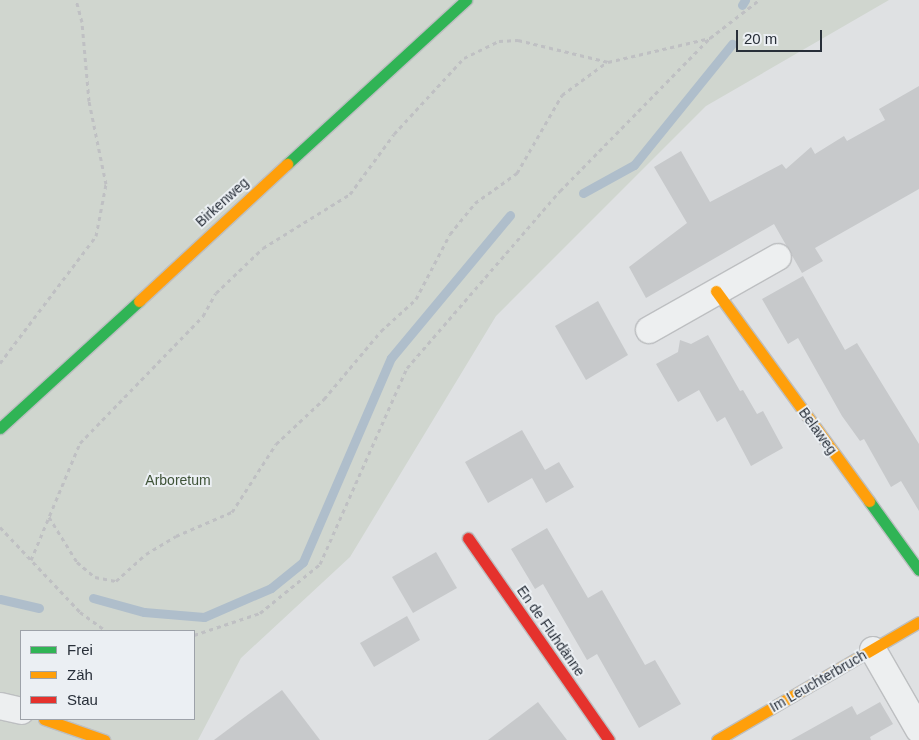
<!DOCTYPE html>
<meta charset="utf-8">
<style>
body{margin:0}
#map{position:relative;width:919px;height:740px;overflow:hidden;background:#dfe1e3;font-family:Helvetica,sans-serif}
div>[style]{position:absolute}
.green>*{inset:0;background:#d0d6cf}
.stream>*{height:9px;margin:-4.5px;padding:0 4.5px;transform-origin:4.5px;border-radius:4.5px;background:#afbecb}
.building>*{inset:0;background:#c7c9cb}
.path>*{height:3px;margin-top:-1.5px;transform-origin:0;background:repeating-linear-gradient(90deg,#bfc0c3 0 4px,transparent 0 8px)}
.roads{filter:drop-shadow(1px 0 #bdbfc1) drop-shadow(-1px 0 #bdbfc1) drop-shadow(0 1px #bdbfc1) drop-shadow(0 -1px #bdbfc1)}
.street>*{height:26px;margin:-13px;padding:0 13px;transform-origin:13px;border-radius:13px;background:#edeff0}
.fast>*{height:11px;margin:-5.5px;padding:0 5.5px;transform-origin:5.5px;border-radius:5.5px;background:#30b455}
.slow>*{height:11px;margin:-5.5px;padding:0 5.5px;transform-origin:5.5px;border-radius:5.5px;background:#ff9f0a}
.jam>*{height:11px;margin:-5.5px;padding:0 5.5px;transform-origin:5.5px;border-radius:5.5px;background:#e5322d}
span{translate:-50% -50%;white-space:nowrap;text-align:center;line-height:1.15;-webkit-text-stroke:4px #ebeff3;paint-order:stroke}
.street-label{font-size:14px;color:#282f39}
.park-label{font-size:14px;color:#3e5337}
.legend{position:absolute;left:20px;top:630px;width:175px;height:90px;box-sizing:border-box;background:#ebeff3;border:1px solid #9da2a9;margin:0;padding:6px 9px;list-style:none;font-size:15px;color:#282f39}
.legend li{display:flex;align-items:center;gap:10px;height:25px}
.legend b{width:25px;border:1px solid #9da2a9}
.scale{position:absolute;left:736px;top:30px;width:86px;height:22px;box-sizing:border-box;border:2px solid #282f39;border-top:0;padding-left:6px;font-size:15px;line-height:18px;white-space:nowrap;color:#282f39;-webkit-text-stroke:4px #ebeff3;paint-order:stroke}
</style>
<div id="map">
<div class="green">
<div style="clip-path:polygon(evenodd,0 0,889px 0,706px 106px,496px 316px,350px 557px,241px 658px,198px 740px,0 740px,0 0,21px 631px,194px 631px,194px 719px,21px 719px,21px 631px)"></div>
</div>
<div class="stream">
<div style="left:742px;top:5px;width:6px;rotate:-59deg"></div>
<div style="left:583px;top:193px;width:58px;rotate:-28.8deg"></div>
<div style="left:634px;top:165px;width:156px;rotate:-51deg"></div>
<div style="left:93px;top:598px;width:53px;rotate:15.4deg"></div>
<div style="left:144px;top:612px;width:60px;rotate:4.8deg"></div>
<div style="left:204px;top:617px;width:73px;rotate:-23.4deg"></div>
<div style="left:271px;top:588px;width:41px;rotate:-39.1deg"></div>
<div style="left:303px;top:562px;width:222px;rotate:-66.7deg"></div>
<div style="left:391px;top:358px;width:186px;rotate:-50.2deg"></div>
<div style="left:0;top:599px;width:40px;rotate:13deg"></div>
</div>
<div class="building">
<div style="clip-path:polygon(919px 86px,919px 189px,815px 248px,823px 261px,802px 273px,774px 224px,646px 298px,629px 267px,687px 223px,654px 167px,681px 151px,710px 202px,782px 164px,786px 169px,811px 147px,815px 154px,844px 136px,847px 141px,885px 120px,879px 109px)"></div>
<div style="clip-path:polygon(803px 276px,845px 350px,857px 343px,919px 444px,919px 511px,901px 481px,891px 487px,864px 439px,860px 441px,842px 416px,798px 338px,788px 344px,762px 299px)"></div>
<div style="clip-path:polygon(598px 301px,628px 355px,586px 380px,555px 326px)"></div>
<div style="clip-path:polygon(708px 335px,740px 391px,743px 390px,757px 414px,763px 411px,783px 448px,751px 466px,725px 417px,717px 422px,699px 390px,678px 402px,656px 364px,678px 352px,680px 340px,691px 344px)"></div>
<div style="clip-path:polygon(522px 430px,545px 470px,559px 462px,574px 487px,546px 503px,532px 478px,488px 503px,465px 462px)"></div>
<div style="clip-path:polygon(547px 528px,588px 598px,602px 590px,645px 665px,655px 660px,681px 704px,639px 728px,597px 654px,587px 660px,543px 584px,535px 589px,511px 549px)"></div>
<div style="clip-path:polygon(436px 552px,457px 588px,413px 613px,392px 577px)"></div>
<div style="clip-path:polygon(407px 616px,420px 640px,374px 667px,360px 643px)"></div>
<div style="clip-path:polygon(282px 690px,320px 740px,214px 740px,242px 719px)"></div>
<div style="clip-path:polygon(538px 702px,567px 740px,488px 740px)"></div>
<div style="clip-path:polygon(880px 702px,893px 724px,870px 737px,871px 740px,791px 740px,852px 706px,857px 715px)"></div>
</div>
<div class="path">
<div style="left:0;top:363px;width:159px;rotate:-52.9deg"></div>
<div style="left:96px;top:236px;width:53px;rotate:-79.1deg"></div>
<div style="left:106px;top:184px;width:85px;rotate:-101.6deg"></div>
<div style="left:89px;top:101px;width:79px;rotate:-95.1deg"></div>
<div style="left:82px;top:22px;width:23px;rotate:-105deg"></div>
<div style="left:49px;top:517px;width:53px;rotate:58.1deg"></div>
<div style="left:77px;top:562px;width:23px;rotate:40deg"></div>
<div style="left:95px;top:577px;width:21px;rotate:11deg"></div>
<div style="left:116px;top:581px;width:40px;rotate:-42deg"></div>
<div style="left:146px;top:554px;width:35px;rotate:-31deg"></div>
<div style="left:176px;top:536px;width:61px;rotate:-23.2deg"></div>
<div style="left:232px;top:512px;width:81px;rotate:-57.1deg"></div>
<div style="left:276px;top:444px;width:66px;rotate:-43.2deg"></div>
<div style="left:324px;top:399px;width:89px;rotate:-50deg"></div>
<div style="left:381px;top:331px;width:47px;rotate:-42.4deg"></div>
<div style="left:416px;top:299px;width:73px;rotate:-62.4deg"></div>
<div style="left:450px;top:234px;width:40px;rotate:-51deg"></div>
<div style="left:475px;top:203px;width:52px;rotate:-35.5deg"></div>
<div style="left:517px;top:173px;width:90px;rotate:-60deg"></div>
<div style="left:562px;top:95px;width:56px;rotate:-36.3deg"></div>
<div style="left:0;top:527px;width:117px;rotate:46.7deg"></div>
<div style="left:80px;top:612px;width:32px;rotate:36deg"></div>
<div style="left:31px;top:560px;width:127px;rotate:-67.3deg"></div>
<div style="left:80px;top:443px;width:177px;rotate:-45.9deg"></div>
<div style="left:203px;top:316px;width:26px;rotate:-61deg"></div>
<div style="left:216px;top:293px;width:65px;rotate:-43.8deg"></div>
<div style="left:263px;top:248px;width:102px;rotate:-31.8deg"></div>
<div style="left:350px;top:194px;width:74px;rotate:-53.7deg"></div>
<div style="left:394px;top:134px;width:103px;rotate:-47.4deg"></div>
<div style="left:464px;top:58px;width:39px;rotate:-26deg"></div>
<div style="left:499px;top:41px;width:19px;rotate:-3deg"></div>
<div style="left:518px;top:40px;width:93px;rotate:13.7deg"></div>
<div style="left:608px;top:62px;width:105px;rotate:-13.2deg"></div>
<div style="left:194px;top:635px;width:70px;rotate:-18.4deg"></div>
<div style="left:260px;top:613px;width:77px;rotate:-39.2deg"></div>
<div style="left:320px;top:564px;width:214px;rotate:-66.1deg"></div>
<div style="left:407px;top:368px;width:234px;rotate:-49.2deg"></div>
<div style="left:560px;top:191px;width:214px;rotate:-45.6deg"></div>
<div style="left:710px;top:38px;width:62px;rotate:-37.8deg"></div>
</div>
<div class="roads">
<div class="street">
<div style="left:649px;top:330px;width:148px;rotate:-29.5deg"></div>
<div style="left:873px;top:650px;width:92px;rotate:60.1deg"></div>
<div style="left:0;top:706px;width:22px;rotate:13deg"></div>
</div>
<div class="fast">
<div style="left:287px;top:164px;width:243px;rotate:-42.5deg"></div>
<div style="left:0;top:428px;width:188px;rotate:-42.4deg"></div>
<div style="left:869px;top:501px;width:85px;rotate:54.1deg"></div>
</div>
<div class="slow">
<div style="left:716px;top:291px;width:260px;rotate:53.9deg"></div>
<div style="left:139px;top:301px;width:202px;rotate:-42.8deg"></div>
<div style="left:44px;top:719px;width:64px;rotate:19.3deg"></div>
<div style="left:717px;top:740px;width:234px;rotate:-30.3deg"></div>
</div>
<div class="jam">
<div style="left:468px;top:538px;width:246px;rotate:55.1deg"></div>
</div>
</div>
<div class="street-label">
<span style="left:222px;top:202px;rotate:-42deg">Birkenweg</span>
<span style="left:818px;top:431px;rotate:54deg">Belaweg</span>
<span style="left:551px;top:631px;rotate:55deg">En de Fluhdänne</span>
<span style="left:818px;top:681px;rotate:-30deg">Im Leuchterbruch</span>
</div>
<div class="park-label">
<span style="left:178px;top:480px">Arboretum</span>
</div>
<ul class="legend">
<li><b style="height:6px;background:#30b455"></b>Frei</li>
<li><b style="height:6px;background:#ff9f0a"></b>Zäh</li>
<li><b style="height:6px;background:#e5322d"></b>Stau</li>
</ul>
<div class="scale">20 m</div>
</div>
